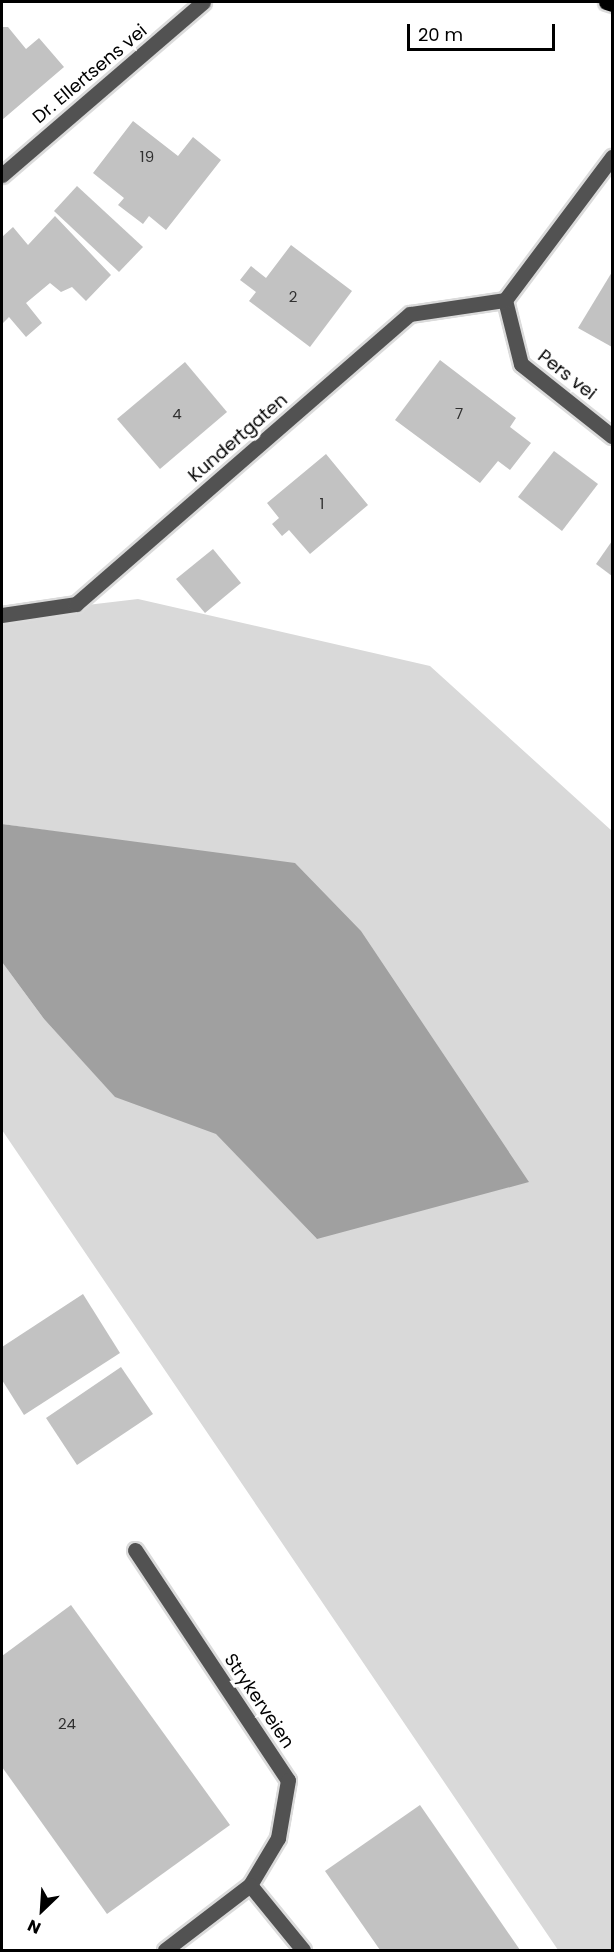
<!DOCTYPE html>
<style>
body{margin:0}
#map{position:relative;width:614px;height:1952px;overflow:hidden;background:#fff;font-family:Poppins,sans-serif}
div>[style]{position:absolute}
.green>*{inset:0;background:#d9d9d9}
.water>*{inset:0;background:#a0a0a0}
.building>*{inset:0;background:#c2c2c2}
.roads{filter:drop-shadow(2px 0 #dbdbdb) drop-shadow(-2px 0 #dbdbdb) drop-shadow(0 2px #dbdbdb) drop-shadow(0 -2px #dbdbdb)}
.minor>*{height:15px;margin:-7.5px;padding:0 7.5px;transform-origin:7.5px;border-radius:7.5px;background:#525252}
.major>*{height:15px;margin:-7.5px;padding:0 7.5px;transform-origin:7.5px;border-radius:7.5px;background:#000}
span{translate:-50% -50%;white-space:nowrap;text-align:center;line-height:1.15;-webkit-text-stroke:6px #fff;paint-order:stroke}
.number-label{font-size:15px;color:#303030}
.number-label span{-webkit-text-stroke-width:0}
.street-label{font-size:18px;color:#000}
.frame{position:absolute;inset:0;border:3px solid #000;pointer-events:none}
.north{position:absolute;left:12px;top:1880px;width:60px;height:60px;-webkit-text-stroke:4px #fff;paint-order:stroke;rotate:205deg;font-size:16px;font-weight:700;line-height:24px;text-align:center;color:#000}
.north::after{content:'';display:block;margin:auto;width:21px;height:27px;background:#000;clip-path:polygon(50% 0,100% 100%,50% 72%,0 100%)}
.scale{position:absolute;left:407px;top:24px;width:148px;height:27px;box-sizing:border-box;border:3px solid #000;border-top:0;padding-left:8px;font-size:18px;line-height:21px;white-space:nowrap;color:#000;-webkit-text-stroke:4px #fff;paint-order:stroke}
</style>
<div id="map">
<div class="green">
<div style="clip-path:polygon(138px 599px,430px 666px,612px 831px,612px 1950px,558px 1950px,2px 1130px,2px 962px,44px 1019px,115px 1096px,216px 1133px,317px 1239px,128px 842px,2px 824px,2px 615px)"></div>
</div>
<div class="water">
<div style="clip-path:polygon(2px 824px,295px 863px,361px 931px,529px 1182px,317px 1239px,216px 1134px,115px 1097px,44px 1019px,2px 962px)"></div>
</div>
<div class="building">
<div style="clip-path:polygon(2px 27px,8px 27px,26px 49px,39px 38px,64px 67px,2px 120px)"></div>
<div style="clip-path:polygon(133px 121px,178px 156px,193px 137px,221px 160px,166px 230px,149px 216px,143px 224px,118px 205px,124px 198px,93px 173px)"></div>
<div style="clip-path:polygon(77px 186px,143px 247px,119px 272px,54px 211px)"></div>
<div style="clip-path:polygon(55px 216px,111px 275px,86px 301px,72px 287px,61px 292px,50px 283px,26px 303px,42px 323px,26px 337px,9px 317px,2px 324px,2px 237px,13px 227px,28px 245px)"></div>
<div style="clip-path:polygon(291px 245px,352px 291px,310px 347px,249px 301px,256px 292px,240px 280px,251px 266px,266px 278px)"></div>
<div style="clip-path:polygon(612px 272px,612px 347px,578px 328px)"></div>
<div style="clip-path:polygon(440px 360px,516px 418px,510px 427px,531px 443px,510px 470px,498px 461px,480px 483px,395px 420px)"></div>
<div style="clip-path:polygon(185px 362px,227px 412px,160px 469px,117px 419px)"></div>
<div style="clip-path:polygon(554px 451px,598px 484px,562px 531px,518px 497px)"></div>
<div style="clip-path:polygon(326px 454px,368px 505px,310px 554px,289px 530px,282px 536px,272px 524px,279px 518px,267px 503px)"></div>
<div style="clip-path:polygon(612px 541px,612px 576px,596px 564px)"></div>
<div style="clip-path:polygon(213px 549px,241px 583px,205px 613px,176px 579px)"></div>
<div style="clip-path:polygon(83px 1294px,120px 1353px,24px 1415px,2px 1380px,2px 1347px)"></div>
<div style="clip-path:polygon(121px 1367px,153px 1414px,77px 1465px,46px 1418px)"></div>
<div style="clip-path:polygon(71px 1605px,230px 1825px,107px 1914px,2px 1767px,2px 1656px)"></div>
<div style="clip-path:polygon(420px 1805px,520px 1950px,380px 1950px,325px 1871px)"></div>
</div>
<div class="roads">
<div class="minor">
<div style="left:2px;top:175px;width:265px;rotate:-40.7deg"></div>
<div style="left:505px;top:300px;width:66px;rotate:76deg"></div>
<div style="left:521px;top:364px;width:116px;rotate:38.4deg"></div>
<div style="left:505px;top:300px;width:179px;rotate:-53.2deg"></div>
<div style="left:2px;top:615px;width:75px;rotate:-8.5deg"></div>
<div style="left:76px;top:604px;width:442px;rotate:-41deg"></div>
<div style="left:410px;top:314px;width:96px;rotate:-8.4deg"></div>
<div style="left:135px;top:1550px;width:276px;rotate:56.4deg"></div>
<div style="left:288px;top:1780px;width:59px;rotate:99.8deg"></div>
<div style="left:278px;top:1838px;width:55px;rotate:120.8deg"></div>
<div style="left:250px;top:1885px;width:107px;rotate:142.6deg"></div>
<div style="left:250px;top:1885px;width:84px;rotate:50.8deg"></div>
</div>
<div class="major">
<div style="left:606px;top:2px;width:6px;rotate:18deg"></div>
</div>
</div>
<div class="number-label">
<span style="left:147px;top:157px">19</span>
<span style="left:293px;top:297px">2</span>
<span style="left:177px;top:414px">4</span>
<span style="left:459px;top:414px">7</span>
<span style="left:322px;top:504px">1</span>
<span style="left:67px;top:1724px">24</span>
</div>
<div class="street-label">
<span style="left:90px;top:74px;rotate:-40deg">Dr. Ellertsens vei</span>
<span style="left:567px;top:375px;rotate:38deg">Pers vei</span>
<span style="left:238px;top:438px;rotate:-41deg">Kundertgaten</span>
<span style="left:259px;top:1701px;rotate:56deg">Strykerveien</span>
</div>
<div class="frame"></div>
<div class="north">N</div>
<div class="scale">20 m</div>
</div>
